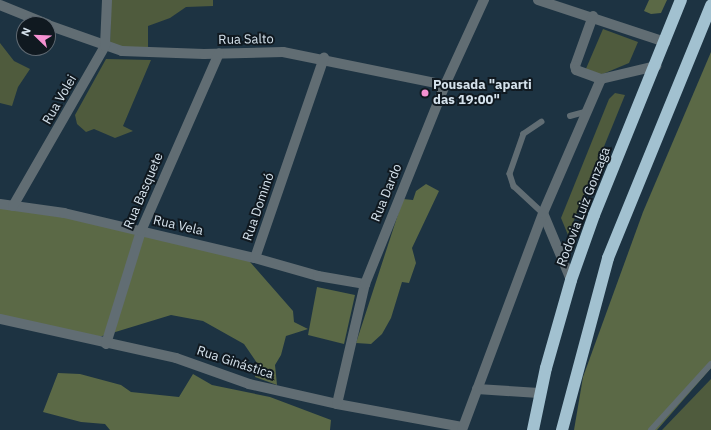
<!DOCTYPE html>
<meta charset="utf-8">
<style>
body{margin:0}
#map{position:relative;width:711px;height:430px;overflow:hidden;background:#1d3342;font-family:"IBM Plex Sans",sans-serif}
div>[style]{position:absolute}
.green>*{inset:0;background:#4f5b3d}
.forest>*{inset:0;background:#5b6946}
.lane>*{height:5.5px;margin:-2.75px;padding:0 2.75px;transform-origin:2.75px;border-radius:2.75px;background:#616d73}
.street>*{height:10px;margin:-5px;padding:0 5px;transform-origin:5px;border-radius:5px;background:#616d73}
.highway>*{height:12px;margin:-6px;padding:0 6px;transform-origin:6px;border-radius:6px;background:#a2c1d0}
.dots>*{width:11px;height:11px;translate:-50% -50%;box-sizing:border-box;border:2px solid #101920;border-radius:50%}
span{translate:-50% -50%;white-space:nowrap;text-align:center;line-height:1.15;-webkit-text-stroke:4px #101920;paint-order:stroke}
.street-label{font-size:13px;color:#d5e2ec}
.poi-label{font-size:13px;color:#d5e2ec;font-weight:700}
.left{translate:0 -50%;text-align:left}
.north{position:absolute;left:16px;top:16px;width:40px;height:40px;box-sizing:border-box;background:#101920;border:1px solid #5f6972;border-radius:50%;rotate:293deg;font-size:11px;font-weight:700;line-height:16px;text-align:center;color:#d5e2ec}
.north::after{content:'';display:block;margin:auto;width:14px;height:18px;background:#f591d2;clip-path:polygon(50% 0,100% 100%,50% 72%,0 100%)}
</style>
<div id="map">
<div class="green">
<div style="clip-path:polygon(111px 0,213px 0,213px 6px,186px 7px,170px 18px,148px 26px,148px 49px,134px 49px,110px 44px)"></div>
<div style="clip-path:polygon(603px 29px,638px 42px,629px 63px,598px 76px,585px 71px)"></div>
<div style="clip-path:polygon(0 43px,14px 61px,30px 69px,18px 87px,12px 106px,0 103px)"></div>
<div style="clip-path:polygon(106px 59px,151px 60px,123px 126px,133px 131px,115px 138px,94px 129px,86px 132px,77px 124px,75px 115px)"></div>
<div style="clip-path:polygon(615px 93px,625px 95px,568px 235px,561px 218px,609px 99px)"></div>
<div style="clip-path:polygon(711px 379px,711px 430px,662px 430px)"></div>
</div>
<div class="forest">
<div style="clip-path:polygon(649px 0,667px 0,661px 13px,651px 14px,644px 11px)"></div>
<div style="clip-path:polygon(711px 52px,711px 368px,657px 430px,574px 430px,583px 377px,643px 212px)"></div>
<div style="clip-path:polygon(426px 184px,439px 191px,412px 248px,416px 263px,409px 283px,402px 282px,391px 318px,382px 334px,371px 344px,356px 343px,403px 199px,413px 200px,416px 191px)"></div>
<div style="clip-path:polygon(0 204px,243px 254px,293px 311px,294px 322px,308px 329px,286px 336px,281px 355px,275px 365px,277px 385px,255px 377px,257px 363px,244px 344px,203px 321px,171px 315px,99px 337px,0 320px)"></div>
<div style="clip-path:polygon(317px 287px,355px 295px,344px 344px,308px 335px)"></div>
<div style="clip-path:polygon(58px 373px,80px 374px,121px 385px,131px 392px,179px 397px,193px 374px,212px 385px,270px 397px,331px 420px,330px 430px,110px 430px,105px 424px,81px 422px,43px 412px)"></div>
</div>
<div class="lane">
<div style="left:570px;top:116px;width:16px;rotate:-15deg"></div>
<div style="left:542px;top:122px;width:22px;rotate:146deg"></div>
<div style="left:524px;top:134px;width:42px;rotate:109.3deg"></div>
<div style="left:510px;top:174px;width:13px;rotate:72deg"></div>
<div style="left:514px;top:186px;width:40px;rotate:43deg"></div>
<div style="left:651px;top:430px;width:89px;rotate:-47.7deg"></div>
</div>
<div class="street">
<div style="left:538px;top:0;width:134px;rotate:18.3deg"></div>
<div style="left:0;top:5px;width:51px;rotate:22deg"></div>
<div style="left:593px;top:16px;width:53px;rotate:109.8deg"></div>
<div style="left:575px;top:66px;width:4px;rotate:76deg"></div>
<div style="left:576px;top:70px;width:27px;rotate:20deg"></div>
<div style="left:601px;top:79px;width:57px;rotate:-13.3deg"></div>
<div style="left:48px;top:25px;width:78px;rotate:19.4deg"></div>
<div style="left:122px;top:51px;width:82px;rotate:2.1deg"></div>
<div style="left:204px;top:54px;width:79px;rotate:-1.5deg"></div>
<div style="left:283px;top:52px;width:165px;rotate:11.5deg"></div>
<div style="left:0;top:204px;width:65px;rotate:8deg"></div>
<div style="left:64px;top:213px;width:196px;rotate:13.3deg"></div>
<div style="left:255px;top:258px;width:66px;rotate:15.9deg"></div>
<div style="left:318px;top:276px;width:48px;rotate:9.7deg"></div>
<div style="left:13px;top:206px;width:185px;rotate:-60.1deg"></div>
<div style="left:105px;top:46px;width:46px;rotate:-87.5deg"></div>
<div style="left:543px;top:213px;width:73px;rotate:67.3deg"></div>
<div style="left:255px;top:258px;width:212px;rotate:-71deg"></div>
<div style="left:0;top:319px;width:180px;rotate:12.5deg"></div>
<div style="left:176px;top:358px;width:77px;rotate:19.6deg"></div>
<div style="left:249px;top:384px;width:90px;rotate:12.8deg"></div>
<div style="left:337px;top:404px;width:127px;rotate:10.4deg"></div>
<div style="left:106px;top:344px;width:118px;rotate:-72.8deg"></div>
<div style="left:141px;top:231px;width:194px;rotate:-66.3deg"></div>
<div style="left:477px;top:389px;width:62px;rotate:3.7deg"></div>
<div style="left:337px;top:404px;width:123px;rotate:-76.9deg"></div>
<div style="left:365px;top:284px;width:214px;rotate:-68.1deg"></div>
<div style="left:445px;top:85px;width:94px;rotate:-65.4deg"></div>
<div style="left:462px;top:430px;width:232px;rotate:-69.5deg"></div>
<div style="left:543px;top:213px;width:146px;rotate:-66.6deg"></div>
</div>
<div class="highway">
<div style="left:533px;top:430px;width:63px;rotate:-78.2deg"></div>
<div style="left:546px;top:368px;width:91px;rotate:-74.1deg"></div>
<div style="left:571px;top:280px;width:69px;rotate:-70.5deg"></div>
<div style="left:594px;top:215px;width:232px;rotate:-68deg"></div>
<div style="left:562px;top:430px;width:178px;rotate:-75deg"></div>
<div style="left:608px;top:258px;width:273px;rotate:-67.8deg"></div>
</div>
<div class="dots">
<div style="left:425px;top:93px;background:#f591d2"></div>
</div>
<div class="street-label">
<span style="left:246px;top:40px;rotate:-1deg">Rua Salto</span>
<span style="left:60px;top:100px;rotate:-60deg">Rua Volei</span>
<span style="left:144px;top:191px;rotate:-67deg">Rua Basquete</span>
<span style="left:387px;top:193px;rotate:-68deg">Rua Dardo</span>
<span style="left:259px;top:207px;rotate:-71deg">Rua Dominó</span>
<span style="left:584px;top:207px;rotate:-69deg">Rodovia Luiz Gonzaga</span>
<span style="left:178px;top:226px;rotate:13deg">Rua Vela</span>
<span style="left:235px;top:363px;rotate:18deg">Rua Ginástica</span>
</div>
<div class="poi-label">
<span class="left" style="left:433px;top:93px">Pousada "aparti<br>das 19:00"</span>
</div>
<div class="north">N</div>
</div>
